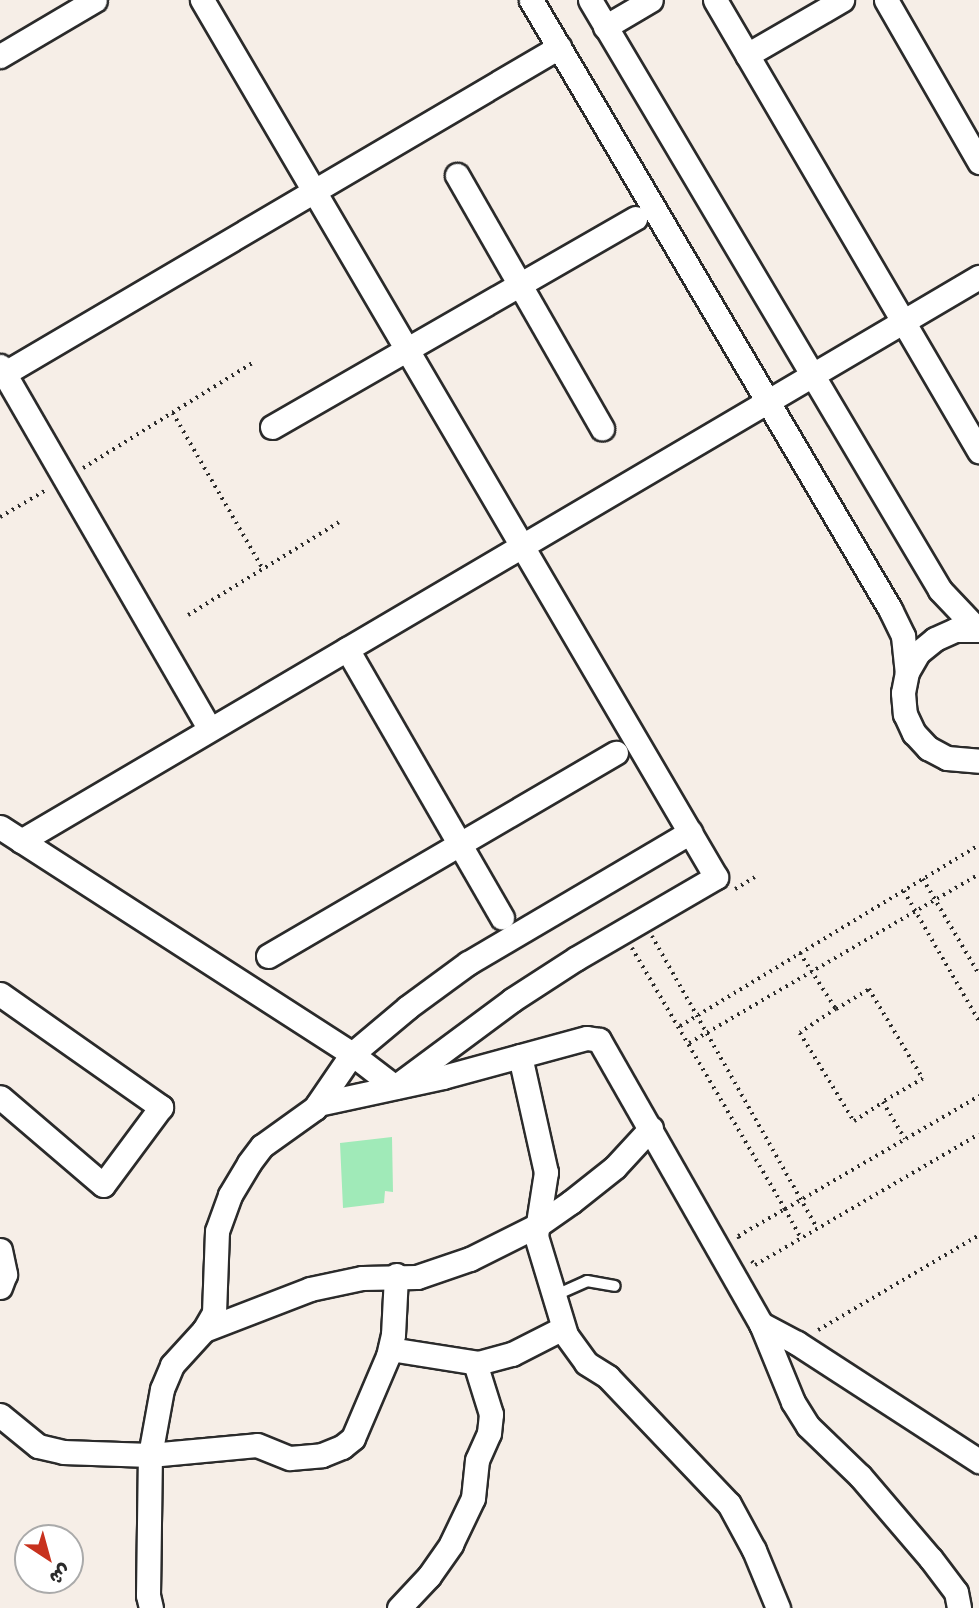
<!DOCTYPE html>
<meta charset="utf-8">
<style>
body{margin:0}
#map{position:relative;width:979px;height:1608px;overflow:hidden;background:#f6eee7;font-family:"Shantell Sans","Playpen Sans Arabic",sans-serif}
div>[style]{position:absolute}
.green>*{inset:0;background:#a0eab8}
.path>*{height:3.5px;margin-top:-1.75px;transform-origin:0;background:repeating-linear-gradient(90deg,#2b2b2b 0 2px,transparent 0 7px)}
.roads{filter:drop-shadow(2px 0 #2b2b2b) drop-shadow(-2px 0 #2b2b2b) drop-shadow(0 2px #2b2b2b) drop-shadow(0 -2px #2b2b2b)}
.lane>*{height:10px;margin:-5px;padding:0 5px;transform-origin:5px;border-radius:5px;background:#fff}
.street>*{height:23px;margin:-11.5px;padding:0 11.5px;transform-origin:11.5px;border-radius:11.5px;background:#fff}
span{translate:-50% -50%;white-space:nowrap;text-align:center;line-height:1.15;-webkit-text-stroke:5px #fff;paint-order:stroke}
.north{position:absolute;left:14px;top:1524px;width:70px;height:70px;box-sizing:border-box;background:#fff;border:2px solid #aaa;border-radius:50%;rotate:144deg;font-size:19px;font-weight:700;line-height:28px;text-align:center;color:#2b2b2b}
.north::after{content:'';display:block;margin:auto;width:24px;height:32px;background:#c8321e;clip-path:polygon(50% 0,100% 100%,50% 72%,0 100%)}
</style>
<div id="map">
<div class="green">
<div style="clip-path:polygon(392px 1137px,393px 1192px,385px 1191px,384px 1203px,343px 1208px,340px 1143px)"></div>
</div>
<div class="path">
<div style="left:173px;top:413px;width:180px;rotate:60deg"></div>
<div style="left:83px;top:468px;width:201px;rotate:-31.8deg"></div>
<div style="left:0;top:517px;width:53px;rotate:-30.4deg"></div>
<div style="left:188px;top:615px;width:177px;rotate:-31.6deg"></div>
<div style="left:923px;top:879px;width:110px;rotate:59.5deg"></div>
<div style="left:735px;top:889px;width:23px;rotate:-31deg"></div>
<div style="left:904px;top:891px;width:150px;rotate:60deg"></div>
<div style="left:652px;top:936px;width:335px;rotate:60.5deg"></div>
<div style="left:632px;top:948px;width:303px;rotate:59.6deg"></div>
<div style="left:785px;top:1209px;width:225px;rotate:-30.2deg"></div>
<div style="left:800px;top:953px;width:67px;rotate:57.3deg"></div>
<div style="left:836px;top:1009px;width:39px;rotate:-31deg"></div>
<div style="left:869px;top:989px;width:105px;rotate:59deg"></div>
<div style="left:923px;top:1079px;width:46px;rotate:150.1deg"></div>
<div style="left:883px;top:1102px;width:43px;rotate:59.3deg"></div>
<div style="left:836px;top:1009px;width:43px;rotate:146.3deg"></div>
<div style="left:800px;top:1033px;width:103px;rotate:58.5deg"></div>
<div style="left:854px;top:1121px;width:35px;rotate:-33deg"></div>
<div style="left:680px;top:1026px;width:350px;rotate:-31.2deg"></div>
<div style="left:689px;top:1043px;width:336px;rotate:-30.2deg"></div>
<div style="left:739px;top:1239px;width:3px;rotate:-108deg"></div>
<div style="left:738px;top:1236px;width:54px;rotate:-29.9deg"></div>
<div style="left:785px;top:1209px;width:33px;rotate:61deg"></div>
<div style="left:752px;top:1261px;width:5px;rotate:53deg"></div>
<div style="left:755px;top:1265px;width:259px;rotate:-30.3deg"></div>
<div style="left:818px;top:1330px;width:187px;rotate:-30.5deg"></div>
</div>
<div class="roads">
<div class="lane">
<div style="left:556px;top:1295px;width:34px;rotate:-24deg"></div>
<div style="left:587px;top:1281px;width:28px;rotate:10deg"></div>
</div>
<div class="street">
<div style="left:531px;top:0;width:707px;rotate:59.48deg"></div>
<div style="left:890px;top:609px;width:30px;rotate:64deg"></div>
<div style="left:903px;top:636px;width:36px;rotate:84deg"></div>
<div style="left:590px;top:0;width:686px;rotate:59.32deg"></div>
<div style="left:940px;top:590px;width:54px;rotate:46.5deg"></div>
<div style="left:715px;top:0;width:523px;rotate:59.66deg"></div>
<div style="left:886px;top:0;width:187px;rotate:60.1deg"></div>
<div style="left:605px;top:27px;width:53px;rotate:-30.4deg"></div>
<div style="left:747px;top:55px;width:110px;rotate:-30.1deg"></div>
<div style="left:0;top:56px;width:110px;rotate:-30.5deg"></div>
<div style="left:457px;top:175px;width:292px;rotate:60.2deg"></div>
<div style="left:0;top:366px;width:419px;rotate:60deg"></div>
<div style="left:0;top:376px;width:649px;rotate:-30.48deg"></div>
<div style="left:272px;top:427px;width:419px;rotate:-29.9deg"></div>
<div style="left:979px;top:630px;width:24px;rotate:180deg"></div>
<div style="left:955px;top:630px;width:22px;rotate:156deg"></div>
<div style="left:935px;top:639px;width:22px;rotate:141deg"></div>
<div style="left:918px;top:653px;width:22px;rotate:120deg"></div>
<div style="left:907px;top:672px;width:21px;rotate:101deg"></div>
<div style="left:903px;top:693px;width:21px;rotate:85deg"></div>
<div style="left:905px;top:714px;width:21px;rotate:65deg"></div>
<div style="left:914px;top:733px;width:21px;rotate:47deg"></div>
<div style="left:928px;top:748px;width:21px;rotate:28deg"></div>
<div style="left:947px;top:758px;width:32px;rotate:5deg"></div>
<div style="left:347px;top:649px;width:310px;rotate:60deg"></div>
<div style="left:0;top:827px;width:419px;rotate:32.8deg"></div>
<div style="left:352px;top:1054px;width:54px;rotate:37.5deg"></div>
<div style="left:395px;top:1087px;width:146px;rotate:-36.6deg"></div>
<div style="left:512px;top:1000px;width:77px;rotate:-32.9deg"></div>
<div style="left:577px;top:958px;width:161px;rotate:-30.2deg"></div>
<div style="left:716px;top:877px;width:1017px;rotate:-120.37deg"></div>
<div style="left:21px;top:841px;width:1112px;rotate:-30.49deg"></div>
<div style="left:268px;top:956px;width:403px;rotate:-30.3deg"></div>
<div style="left:0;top:994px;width:197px;rotate:35.1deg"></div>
<div style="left:161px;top:1107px;width:97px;rotate:126.6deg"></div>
<div style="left:103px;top:1185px;width:135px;rotate:-139.5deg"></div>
<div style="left:520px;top:1056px;width:119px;rotate:77.4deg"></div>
<div style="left:546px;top:1172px;width:65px;rotate:98.9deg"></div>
<div style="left:536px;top:1236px;width:103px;rotate:73.1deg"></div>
<div style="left:566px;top:1335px;width:34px;rotate:54deg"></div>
<div style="left:586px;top:1363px;width:26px;rotate:32deg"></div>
<div style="left:608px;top:1377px;width:175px;rotate:46.4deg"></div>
<div style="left:729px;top:1504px;width:52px;rotate:61.5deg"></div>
<div style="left:754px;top:1550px;width:63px;rotate:67.5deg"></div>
<div style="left:318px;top:1104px;width:128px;rotate:-12.2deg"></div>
<div style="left:443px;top:1077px;width:149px;rotate:-15.2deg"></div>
<div style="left:587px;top:1038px;width:12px;rotate:9deg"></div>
<div style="left:599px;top:1040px;width:327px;rotate:60.3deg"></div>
<div style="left:761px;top:1324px;width:84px;rotate:67.7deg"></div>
<div style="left:793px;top:1402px;width:28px;rotate:58deg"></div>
<div style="left:808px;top:1426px;width:72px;rotate:43.9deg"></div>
<div style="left:860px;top:1476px;width:109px;rotate:49.5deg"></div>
<div style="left:931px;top:1559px;width:41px;rotate:52.9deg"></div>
<div style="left:956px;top:1592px;width:16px;rotate:79deg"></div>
<div style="left:0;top:1250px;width:25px;rotate:78deg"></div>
<div style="left:5px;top:1274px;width:14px;rotate:111deg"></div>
<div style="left:761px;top:1324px;width:41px;rotate:27.8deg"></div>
<div style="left:797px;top:1343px;width:217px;rotate:33deg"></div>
<div style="left:204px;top:1330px;width:114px;rotate:-21.1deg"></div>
<div style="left:310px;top:1289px;width:53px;rotate:-11.9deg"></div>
<div style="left:362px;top:1278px;width:55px;rotate:-1deg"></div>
<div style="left:417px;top:1277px;width:56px;rotate:-18.8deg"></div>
<div style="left:470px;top:1259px;width:76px;rotate:-26.6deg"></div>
<div style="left:538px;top:1225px;width:40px;rotate:-34.9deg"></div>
<div style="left:571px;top:1202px;width:56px;rotate:-38.5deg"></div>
<div style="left:615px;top:1167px;width:53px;rotate:-47.3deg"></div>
<div style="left:390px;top:1349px;width:89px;rotate:9deg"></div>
<div style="left:478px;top:1363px;width:35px;rotate:-15deg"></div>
<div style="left:512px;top:1354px;width:57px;rotate:-27deg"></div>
<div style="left:0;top:1415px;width:49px;rotate:39.2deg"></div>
<div style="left:38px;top:1446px;width:26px;rotate:13deg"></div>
<div style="left:63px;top:1452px;width:87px;rotate:2deg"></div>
<div style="left:150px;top:1455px;width:107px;rotate:-5.3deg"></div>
<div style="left:257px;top:1445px;width:35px;rotate:22deg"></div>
<div style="left:290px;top:1458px;width:32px;rotate:-5deg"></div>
<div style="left:322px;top:1455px;width:22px;rotate:-22deg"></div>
<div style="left:342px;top:1447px;width:14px;rotate:-39deg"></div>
<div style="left:353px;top:1438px;width:89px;rotate:-66.9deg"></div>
<div style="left:388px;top:1356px;width:22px;rotate:-77deg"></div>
<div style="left:393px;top:1335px;width:60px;rotate:-87.1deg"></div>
<div style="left:151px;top:1608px;width:13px;rotate:-103deg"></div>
<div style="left:148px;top:1595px;width:140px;rotate:-89.2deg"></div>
<div style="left:150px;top:1455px;width:67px;rotate:-79.7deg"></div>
<div style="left:162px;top:1389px;width:26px;rotate:-67deg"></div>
<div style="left:172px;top:1365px;width:47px;rotate:-47.6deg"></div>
<div style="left:204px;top:1330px;width:20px;rotate:-60deg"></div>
<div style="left:214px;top:1313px;width:82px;rotate:-87.9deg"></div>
<div style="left:217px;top:1231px;width:38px;rotate:-70deg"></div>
<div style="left:230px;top:1195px;width:37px;rotate:-59deg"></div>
<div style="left:249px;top:1163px;width:21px;rotate:-53deg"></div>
<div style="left:262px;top:1146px;width:65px;rotate:-35.6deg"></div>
<div style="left:315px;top:1108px;width:65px;rotate:-55.6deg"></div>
<div style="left:352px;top:1054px;width:73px;rotate:-40deg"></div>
<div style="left:408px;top:1007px;width:74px;rotate:-36.3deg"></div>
<div style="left:468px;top:963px;width:258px;rotate:-30.5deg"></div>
<div style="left:399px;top:1608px;width:44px;rotate:-46.8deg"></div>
<div style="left:429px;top:1576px;width:39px;rotate:-55deg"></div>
<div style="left:451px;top:1544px;width:51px;rotate:-64.4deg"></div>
<div style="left:473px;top:1498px;width:38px;rotate:-84deg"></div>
<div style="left:477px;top:1460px;width:30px;rotate:-66deg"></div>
<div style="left:489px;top:1433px;width:19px;rotate:-84deg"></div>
<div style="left:491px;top:1414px;width:53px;rotate:-107.4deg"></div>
</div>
</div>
<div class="north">ش</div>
</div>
